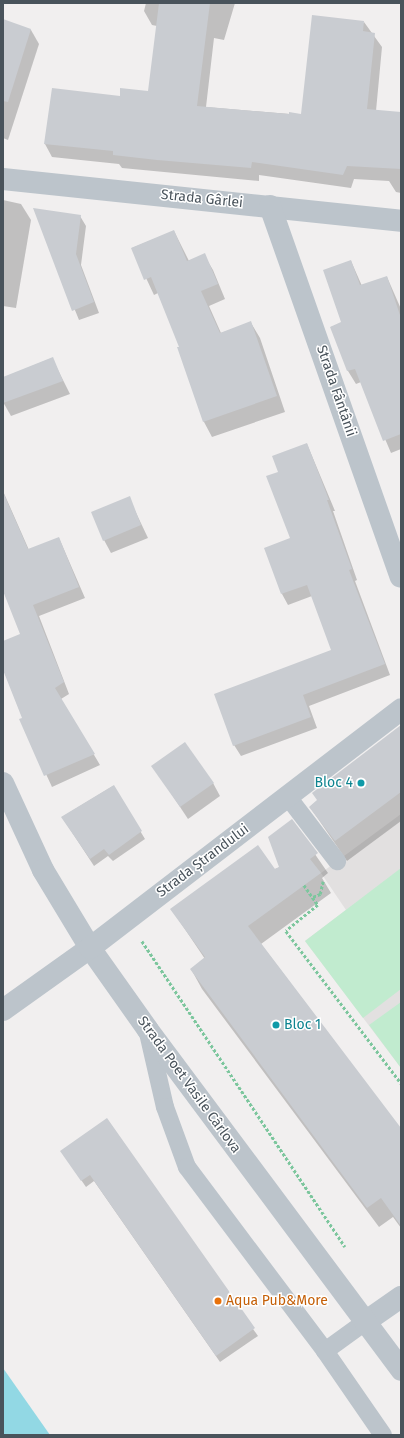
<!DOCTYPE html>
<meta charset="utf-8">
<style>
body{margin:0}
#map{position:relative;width:404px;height:1438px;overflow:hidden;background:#f1efef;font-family:"Fira Sans",sans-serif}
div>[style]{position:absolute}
.education>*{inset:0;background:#e2e0e0}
.green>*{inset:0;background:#c1ebcf}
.water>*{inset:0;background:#92d8e4}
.shadow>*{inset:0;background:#0003}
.building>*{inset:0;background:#c9ccd1}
.path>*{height:2.5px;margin-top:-1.25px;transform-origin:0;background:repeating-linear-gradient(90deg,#7cc69d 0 3px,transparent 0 5px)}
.service>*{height:18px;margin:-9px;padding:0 9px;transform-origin:9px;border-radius:9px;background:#bcc4cb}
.minor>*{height:22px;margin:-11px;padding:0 11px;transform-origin:11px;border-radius:11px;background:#bcc4cb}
.tertiary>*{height:22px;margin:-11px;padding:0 11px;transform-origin:11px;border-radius:11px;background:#bcc4cb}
.dots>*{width:11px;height:11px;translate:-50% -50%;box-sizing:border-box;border:2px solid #fff;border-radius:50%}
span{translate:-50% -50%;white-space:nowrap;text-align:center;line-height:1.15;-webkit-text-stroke:3px #fff;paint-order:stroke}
.street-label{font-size:14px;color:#49535b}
.culture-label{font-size:14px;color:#0d838f}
.right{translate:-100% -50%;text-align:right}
.left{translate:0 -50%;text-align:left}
.food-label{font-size:14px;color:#c56008}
.frame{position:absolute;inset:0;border:4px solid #49535b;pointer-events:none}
</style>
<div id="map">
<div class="education">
<div style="clip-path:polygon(401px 814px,401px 1068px,305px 941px,346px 910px,321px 873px)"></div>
</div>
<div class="green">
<div style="clip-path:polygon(401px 868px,401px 989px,363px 1018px,305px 941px)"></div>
<div style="clip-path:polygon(401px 1002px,401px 1068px,369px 1025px)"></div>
</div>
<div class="water">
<div style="clip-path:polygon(3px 1368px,50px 1435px,3px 1435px)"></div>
</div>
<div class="shadow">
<div style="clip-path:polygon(146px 3px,235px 3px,224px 40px,214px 38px,206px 107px,302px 115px,364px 22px,382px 47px,376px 111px,401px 113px,401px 193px,396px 192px,389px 181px,354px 179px,351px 188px,259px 175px,259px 181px,122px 168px,119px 164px,52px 157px,45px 144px,120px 97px,149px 93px,157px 26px,152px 25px,144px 11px)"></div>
<div style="clip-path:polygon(3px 20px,31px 30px,39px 44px,8px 140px,3px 138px)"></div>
<div style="clip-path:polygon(3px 200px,21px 204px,31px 220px,16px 308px,3px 306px)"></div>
<div style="clip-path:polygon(34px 209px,80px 216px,86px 226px,81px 265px,99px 313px,79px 320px)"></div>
<div style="clip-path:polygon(174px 231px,189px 261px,204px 255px,213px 270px,225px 299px,209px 306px,221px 333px,251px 323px,260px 338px,285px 412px,212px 437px,204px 422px,181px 347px,158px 293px,154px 295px,132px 248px)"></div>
<div style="clip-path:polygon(351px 261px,362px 286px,387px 277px,401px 309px,401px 449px,391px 453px,361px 382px,356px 384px,348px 371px,331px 327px,342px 323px)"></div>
<div style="clip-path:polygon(52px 358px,70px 394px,11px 416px,3px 402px,3px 378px)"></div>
<div style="clip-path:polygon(307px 444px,335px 511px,333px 511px,357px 580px,355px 581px,390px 675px,309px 706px,317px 728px,241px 756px,234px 745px,332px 650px,312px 596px,288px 605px,282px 594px,291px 539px,279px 472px)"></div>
<div style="clip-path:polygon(3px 491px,29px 550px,59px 538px,85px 598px,39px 616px,69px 694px,61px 699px,100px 765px,52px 787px,21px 720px,23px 719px,3px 668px,3px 642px,22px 635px,3px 588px)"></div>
<div style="clip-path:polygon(129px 498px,148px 538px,111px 553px,104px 540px)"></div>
<div style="clip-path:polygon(401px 727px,401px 821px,347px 861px,310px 807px)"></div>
<div style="clip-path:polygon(153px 766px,213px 783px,220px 796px,188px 819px)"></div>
<div style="clip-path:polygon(113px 786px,145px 839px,113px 861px,108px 856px,94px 866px,62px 817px)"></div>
<div style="clip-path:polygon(292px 821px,328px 873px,322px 878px,331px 893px,261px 944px,401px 1130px,401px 1228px,393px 1217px,379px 1227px,202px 989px,191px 969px,205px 959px,172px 910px,280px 867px)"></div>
<div style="clip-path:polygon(107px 1119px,258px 1336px,220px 1362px,94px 1181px,86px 1187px,66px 1158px)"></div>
</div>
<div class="building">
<div style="clip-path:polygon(159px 3px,210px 3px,197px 106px,289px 114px,289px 112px,301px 114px,312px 15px,364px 21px,363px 31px,375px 33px,367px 109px,401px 112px,401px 169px,347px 166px,343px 175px,252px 162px,251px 168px,157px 160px,113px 155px,113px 151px,44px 144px,52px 88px,120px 96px,120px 88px,148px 91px)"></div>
<div style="clip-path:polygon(3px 19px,31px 29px,8px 102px,3px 101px)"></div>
<div style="clip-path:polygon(33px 208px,81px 215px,76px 254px,94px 302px,72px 311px)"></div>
<div style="clip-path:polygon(174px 230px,187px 261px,205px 253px,218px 284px,201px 291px,220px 333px,251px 321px,277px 396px,203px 422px,177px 347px,179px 347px,151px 277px,144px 280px,131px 248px)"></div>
<div style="clip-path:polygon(351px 260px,360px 285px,387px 276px,401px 318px,401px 434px,383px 441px,355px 369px,347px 371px,330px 327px,341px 322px,323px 270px)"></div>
<div style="clip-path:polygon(53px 357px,63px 381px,3px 403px,3px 377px)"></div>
<div style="clip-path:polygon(307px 443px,329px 500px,327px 500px,352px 569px,349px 570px,385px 664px,303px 695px,311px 717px,233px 746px,214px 694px,331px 650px,307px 585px,281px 594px,264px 548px,290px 538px,266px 476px,278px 472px,272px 456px)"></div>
<div style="clip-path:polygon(3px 492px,28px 549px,59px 537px,79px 587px,33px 605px,64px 682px,55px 688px,95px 754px,44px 776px,19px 719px,22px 718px,3px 670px,3px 641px,20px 634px,3px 591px)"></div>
<div style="clip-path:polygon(130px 496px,141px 525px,103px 541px,91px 512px)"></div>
<div style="clip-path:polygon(401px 725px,401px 792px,335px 841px,309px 807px,317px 800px,312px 793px)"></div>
<div style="clip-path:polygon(185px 742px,214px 783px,180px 807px,151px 766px)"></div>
<div style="clip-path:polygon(114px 785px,142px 831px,109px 855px,104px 849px,90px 859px,61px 817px)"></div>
<div style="clip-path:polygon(292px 819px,318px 853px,310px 859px,321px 873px,248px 926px,401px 1128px,401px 1226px,381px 1198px,367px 1208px,190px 969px,205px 957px,170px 909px,258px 845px,275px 869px,279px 867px,268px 837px)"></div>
<div style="clip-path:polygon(107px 1118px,255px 1328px,216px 1356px,90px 1175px,81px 1181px,60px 1151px)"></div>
</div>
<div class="path">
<div style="left:304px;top:885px;width:24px;rotate:55deg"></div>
<div style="left:318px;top:905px;width:41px;rotate:140.9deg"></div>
<div style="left:286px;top:931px;width:191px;rotate:52.9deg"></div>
<div style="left:313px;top:897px;width:8px;rotate:-23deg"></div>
<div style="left:320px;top:894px;width:13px;rotate:-77deg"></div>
<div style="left:142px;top:941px;width:367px;rotate:56.4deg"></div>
</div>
<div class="service">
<div style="left:288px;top:797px;width:81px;rotate:52.6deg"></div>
<div style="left:148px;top:1033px;width:76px;rotate:77.1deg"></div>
<div style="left:165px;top:1107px;width:64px;rotate:69.9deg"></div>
<div style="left:187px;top:1167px;width:230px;rotate:53.1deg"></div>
<div style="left:325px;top:1351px;width:102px;rotate:55.4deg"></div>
<div style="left:325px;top:1351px;width:49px;rotate:-35.9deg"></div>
</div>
<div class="minor">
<div style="left:3px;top:179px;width:400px;rotate:6deg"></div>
<div style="left:270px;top:206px;width:393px;rotate:70.6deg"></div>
<div style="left:365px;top:1322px;width:44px;rotate:-34.8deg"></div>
</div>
<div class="tertiary">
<div style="left:3px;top:783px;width:96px;rotate:65.3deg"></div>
<div style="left:43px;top:870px;width:91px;rotate:58.9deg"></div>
<div style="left:90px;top:948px;width:100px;rotate:54.7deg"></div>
<div style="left:148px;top:1030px;width:424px;rotate:53.3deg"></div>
<div style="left:3px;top:1010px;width:107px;rotate:-35.5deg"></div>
<div style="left:90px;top:948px;width:392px;rotate:-37.5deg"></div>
</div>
<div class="dots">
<div style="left:361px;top:783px;background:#0f9aa8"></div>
<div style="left:276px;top:1025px;background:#0f9aa8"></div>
<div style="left:218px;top:1301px;background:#e8710a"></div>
</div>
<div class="street-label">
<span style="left:202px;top:199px;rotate:6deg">Strada Gârlei</span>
<span style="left:336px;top:391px;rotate:71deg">Strada Fântânii</span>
<span style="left:203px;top:861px;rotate:-37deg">Strada Ștrandului</span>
<span style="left:189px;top:1085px;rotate:54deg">Strada Poet Vasile Cârlova</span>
</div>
<div class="culture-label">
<span class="right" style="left:353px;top:783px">Bloc 4</span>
<span class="left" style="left:284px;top:1025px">Bloc 1</span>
</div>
<div class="food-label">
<span class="left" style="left:226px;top:1301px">Aqua Pub&amp;More</span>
</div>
<div class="frame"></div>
</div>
